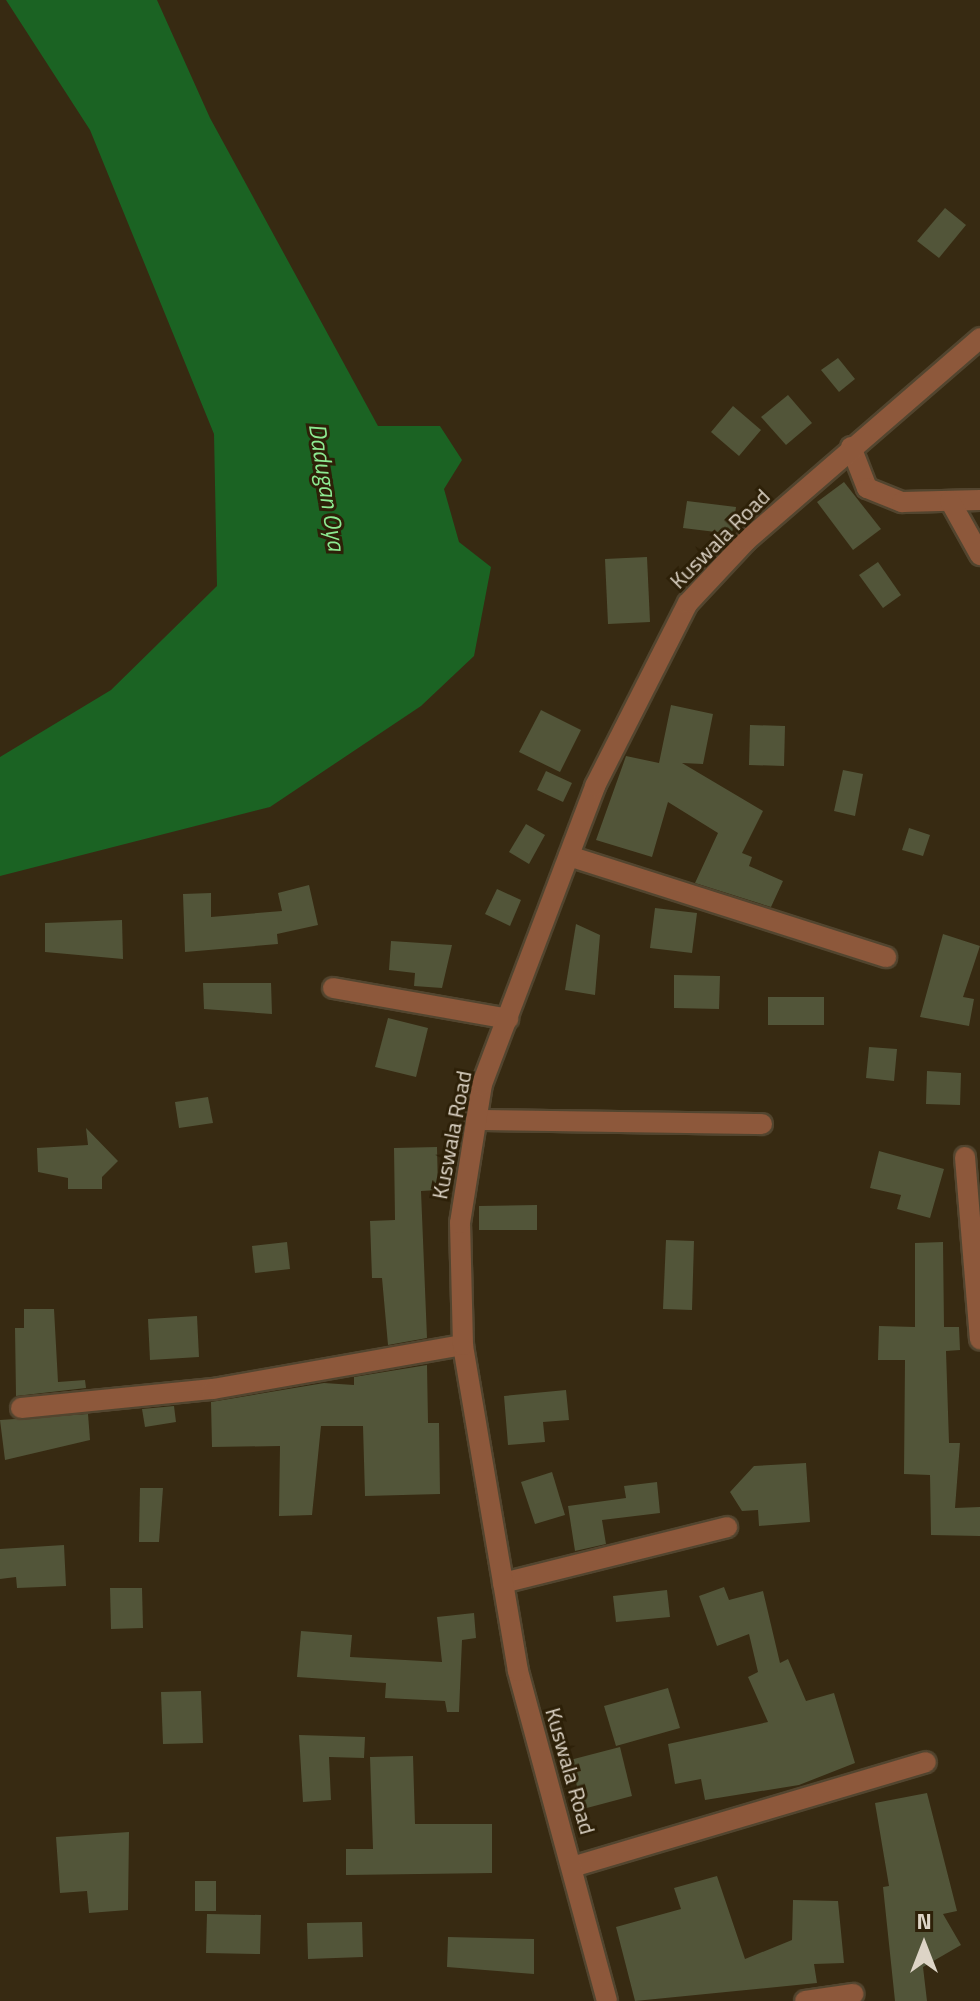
<!DOCTYPE html>
<style>
body{margin:0}
#map{position:relative;width:980px;height:2001px;overflow:hidden;background:#372a12;font-family:"Titillium Web",sans-serif}
div>[style]{position:absolute}
.water>*{inset:0;background:#1b6323}
.building>*{inset:0;background:#525539}
.roads{filter:drop-shadow(2px 0 #52452f) drop-shadow(-2px 0 #52452f) drop-shadow(0 2px #52452f) drop-shadow(0 -2px #52452f)}
.minor>*{height:20px;margin:-10px;padding:0 10px;transform-origin:10px;border-radius:10px;background:#8d583b}
.tertiary>*{height:20px;margin:-10px;padding:0 10px;transform-origin:10px;border-radius:10px;background:#8d583b}
span{translate:-50% -50%;white-space:nowrap;text-align:center;line-height:1.15;-webkit-text-stroke:6px #2d2008;paint-order:stroke}
.street-label{font-size:22px;color:#ddd4c6}
.water-label{font-size:24px;color:#8dea91;font-style:italic}
.north{position:absolute;left:884px;top:1905px;width:80px;height:80px;-webkit-text-stroke:6px #2d2008;paint-order:stroke;rotate:0deg;font-size:22px;font-weight:700;line-height:32px;text-align:center;color:#ddd4c6}
.north::after{content:'';display:block;margin:auto;width:28px;height:36px;background:#ddd4c6;clip-path:polygon(50% 0,100% 100%,50% 72%,0 100%)}
</style>
<div id="map">
<div class="water">
<div style="clip-path:polygon(6px 0,157px 0,210px 118px,378px 426px,440px 426px,462px 460px,444px 489px,459px 542px,491px 567px,474px 656px,421px 706px,270px 807px,0 876px,0 757px,111px 690px,217px 586px,214px 434px,90px 130px)"></div>
</div>
<div class="building">
<div style="clip-path:polygon(945px 208px,966px 225px,939px 258px,917px 241px)"></div>
<div style="clip-path:polygon(838px 358px,855px 379px,839px 392px,821px 370px)"></div>
<div style="clip-path:polygon(788px 395px,812px 423px,786px 445px,761px 417px)"></div>
<div style="clip-path:polygon(733px 406px,761px 430px,739px 456px,711px 432px)"></div>
<div style="clip-path:polygon(844px 482px,881px 529px,853px 550px,817px 502px)"></div>
<div style="clip-path:polygon(687px 501px,736px 507px,732px 534px,683px 528px)"></div>
<div style="clip-path:polygon(647px 557px,650px 622px,608px 624px,605px 559px)"></div>
<div style="clip-path:polygon(878px 562px,901px 595px,883px 608px,859px 575px)"></div>
<div style="clip-path:polygon(671px 705px,713px 714px,703px 764px,682px 763px,763px 811px,742px 853px,752px 857px,749px 866px,783px 881px,771px 907px,695px 883px,718px 833px,668px 802px,652px 857px,596px 840px,626px 756px,659px 763px)"></div>
<div style="clip-path:polygon(541px 710px,581px 730px,560px 772px,519px 752px)"></div>
<div style="clip-path:polygon(750px 725px,785px 726px,784px 766px,749px 765px)"></div>
<div style="clip-path:polygon(843px 770px,863px 774px,855px 816px,834px 811px)"></div>
<div style="clip-path:polygon(546px 771px,572px 783px,563px 802px,537px 790px)"></div>
<div style="clip-path:polygon(526px 824px,545px 835px,529px 864px,509px 852px)"></div>
<div style="clip-path:polygon(909px 828px,930px 835px,923px 856px,902px 850px)"></div>
<div style="clip-path:polygon(309px 885px,318px 925px,277px 934px,278px 944px,185px 952px,183px 894px,211px 893px,211px 917px,282px 911px,278px 893px)"></div>
<div style="clip-path:polygon(497px 889px,521px 900px,510px 926px,485px 914px)"></div>
<div style="clip-path:polygon(655px 908px,697px 913px,692px 953px,650px 948px)"></div>
<div style="clip-path:polygon(122px 920px,123px 959px,45px 952px,45px 923px)"></div>
<div style="clip-path:polygon(576px 924px,600px 935px,595px 995px,565px 990px)"></div>
<div style="clip-path:polygon(943px 934px,980px 946px,963px 997px,974px 999px,969px 1026px,920px 1017px)"></div>
<div style="clip-path:polygon(391px 941px,452px 945px,442px 988px,414px 986px,415px 973px,389px 970px)"></div>
<div style="clip-path:polygon(674px 975px,720px 976px,719px 1009px,674px 1008px)"></div>
<div style="clip-path:polygon(203px 983px,271px 983px,272px 1014px,204px 1009px)"></div>
<div style="clip-path:polygon(768px 997px,824px 997px,824px 1025px,768px 1025px)"></div>
<div style="clip-path:polygon(388px 1018px,428px 1028px,416px 1077px,375px 1067px)"></div>
<div style="clip-path:polygon(869px 1047px,897px 1049px,894px 1081px,866px 1078px)"></div>
<div style="clip-path:polygon(927px 1071px,961px 1073px,960px 1105px,926px 1104px)"></div>
<div style="clip-path:polygon(208px 1097px,213px 1123px,179px 1128px,175px 1102px)"></div>
<div style="clip-path:polygon(86px 1128px,118px 1161px,102px 1177px,102px 1189px,68px 1189px,68px 1178px,38px 1172px,37px 1148px,88px 1145px)"></div>
<div style="clip-path:polygon(437px 1147px,438px 1190px,421px 1191px,427px 1338px,388px 1345px,382px 1278px,372px 1278px,370px 1221px,395px 1220px,394px 1148px)"></div>
<div style="clip-path:polygon(879px 1151px,944px 1169px,930px 1218px,897px 1209px,901px 1195px,870px 1188px)"></div>
<div style="clip-path:polygon(537px 1205px,537px 1230px,479px 1230px,479px 1206px)"></div>
<div style="clip-path:polygon(666px 1240px,694px 1241px,692px 1310px,663px 1309px)"></div>
<div style="clip-path:polygon(287px 1242px,290px 1269px,255px 1273px,252px 1246px)"></div>
<div style="clip-path:polygon(943px 1242px,944px 1327px,959px 1327px,960px 1350px,946px 1351px,949px 1443px,960px 1443px,955px 1508px,980px 1507px,980px 1536px,931px 1535px,930px 1475px,904px 1474px,905px 1360px,878px 1360px,879px 1326px,915px 1327px,915px 1243px)"></div>
<div style="clip-path:polygon(24px 1309px,54px 1309px,58px 1382px,85px 1380px,86px 1388px,16px 1396px,15px 1328px,24px 1328px)"></div>
<div style="clip-path:polygon(197px 1316px,199px 1357px,150px 1360px,148px 1319px)"></div>
<div style="clip-path:polygon(427px 1365px,428px 1423px,439px 1423px,440px 1494px,365px 1496px,363px 1426px,321px 1426px,312px 1515px,279px 1516px,280px 1446px,212px 1447px,211px 1402px,324px 1383px,354px 1385px,354px 1377px)"></div>
<div style="clip-path:polygon(566px 1390px,569px 1420px,543px 1422px,545px 1442px,508px 1445px,504px 1396px)"></div>
<div style="clip-path:polygon(174px 1406px,176px 1422px,145px 1427px,142px 1409px)"></div>
<div style="clip-path:polygon(88px 1414px,90px 1440px,5px 1460px,0 1420px)"></div>
<div style="clip-path:polygon(806px 1463px,810px 1522px,759px 1526px,758px 1510px,742px 1511px,730px 1492px,754px 1466px)"></div>
<div style="clip-path:polygon(552px 1472px,565px 1515px,535px 1524px,521px 1482px)"></div>
<div style="clip-path:polygon(657px 1482px,660px 1513px,602px 1520px,606px 1544px,575px 1551px,568px 1506px,626px 1498px,624px 1486px)"></div>
<div style="clip-path:polygon(140px 1488px,163px 1488px,159px 1542px,139px 1542px)"></div>
<div style="clip-path:polygon(64px 1545px,66px 1586px,17px 1588px,16px 1577px,0 1579px,0 1549px)"></div>
<div style="clip-path:polygon(724px 1587px,729px 1600px,763px 1591px,780px 1663px,788px 1659px,806px 1701px,834px 1693px,855px 1763px,799px 1785px,705px 1800px,701px 1779px,675px 1784px,668px 1744px,768px 1722px,748px 1677px,758px 1672px,749px 1634px,717px 1646px,699px 1596px)"></div>
<div style="clip-path:polygon(110px 1588px,142px 1588px,143px 1628px,111px 1629px)"></div>
<div style="clip-path:polygon(667px 1590px,670px 1617px,616px 1622px,613px 1596px)"></div>
<div style="clip-path:polygon(474px 1613px,476px 1638px,462px 1640px,459px 1712px,447px 1712px,445px 1701px,385px 1698px,386px 1683px,297px 1677px,301px 1631px,352px 1635px,350px 1657px,442px 1662px,437px 1617px)"></div>
<div style="clip-path:polygon(668px 1688px,680px 1728px,616px 1746px,604px 1706px)"></div>
<div style="clip-path:polygon(201px 1691px,203px 1743px,163px 1744px,161px 1692px)"></div>
<div style="clip-path:polygon(299px 1735px,365px 1737px,364px 1758px,329px 1757px,331px 1800px,303px 1802px)"></div>
<div style="clip-path:polygon(620px 1747px,632px 1796px,583px 1809px,570px 1760px)"></div>
<div style="clip-path:polygon(413px 1756px,415px 1824px,492px 1824px,492px 1873px,346px 1875px,346px 1849px,373px 1849px,370px 1757px)"></div>
<div style="clip-path:polygon(927px 1793px,957px 1911px,943px 1914px,961px 1945px,923px 1967px,927px 2001px,895px 2001px,883px 1887px,889px 1886px,875px 1803px)"></div>
<div style="clip-path:polygon(129px 1832px,128px 1910px,89px 1913px,87px 1891px,60px 1893px,56px 1837px)"></div>
<div style="clip-path:polygon(717px 1876px,745px 1959px,792px 1940px,793px 1900px,838px 1901px,844px 1963px,814px 1964px,817px 1983px,635px 2001px,616px 1927px,681px 1909px,674px 1888px)"></div>
<div style="clip-path:polygon(195px 1881px,216px 1881px,216px 1911px,195px 1911px)"></div>
<div style="clip-path:polygon(207px 1914px,261px 1915px,260px 1954px,206px 1953px)"></div>
<div style="clip-path:polygon(362px 1922px,363px 1957px,308px 1959px,307px 1923px)"></div>
<div style="clip-path:polygon(448px 1937px,534px 1939px,534px 1974px,447px 1967px)"></div>
</div>
<div class="roads">
<div class="minor">
<div style="left:851px;top:447px;width:44px;rotate:68.7deg"></div>
<div style="left:867px;top:488px;width:38px;rotate:22deg"></div>
<div style="left:902px;top:502px;width:78px;rotate:-1.5deg"></div>
<div style="left:950px;top:501px;width:62px;rotate:60.9deg"></div>
<div style="left:569px;top:856px;width:333px;rotate:17.7deg"></div>
<div style="left:333px;top:988px;width:178px;rotate:10deg"></div>
<div style="left:476px;top:1120px;width:286px;rotate:0.8deg"></div>
<div style="left:965px;top:1157px;width:183px;rotate:85.3deg"></div>
<div style="left:21px;top:1408px;width:193px;rotate:-5.7deg"></div>
<div style="left:213px;top:1389px;width:254px;rotate:-10deg"></div>
<div style="left:503px;top:1583px;width:231px;rotate:-14deg"></div>
<div style="left:572px;top:1867px;width:369px;rotate:-16.5deg"></div>
<div style="left:805px;top:2001px;width:49px;rotate:-8.3deg"></div>
</div>
<div class="tertiary">
<div style="left:607px;top:2001px;width:342px;rotate:-105.1deg"></div>
<div style="left:518px;top:1671px;width:331px;rotate:-99.6deg"></div>
<div style="left:463px;top:1345px;width:122px;rotate:-91.4deg"></div>
<div style="left:460px;top:1223px;width:141px;rotate:-81deg"></div>
<div style="left:482px;top:1084px;width:319px;rotate:-69.2deg"></div>
<div style="left:595px;top:786px;width:205px;rotate:-63.1deg"></div>
<div style="left:688px;top:603px;width:85px;rotate:-46.9deg"></div>
<div style="left:746px;top:541px;width:310px;rotate:-40.9deg"></div>
</div>
</div>
<div class="street-label">
<span style="left:720px;top:539px;rotate:-45deg">Kuswala Road</span>
<span style="left:452px;top:1135px;rotate:-79deg">Kuswala Road</span>
<span style="left:570px;top:1771px;rotate:74deg">Kuswala Road</span>
</div>
<div class="water-label">
<span style="left:327px;top:487px;rotate:81deg">Dadugan Oya</span>
</div>
<div class="north">N</div>
</div>
